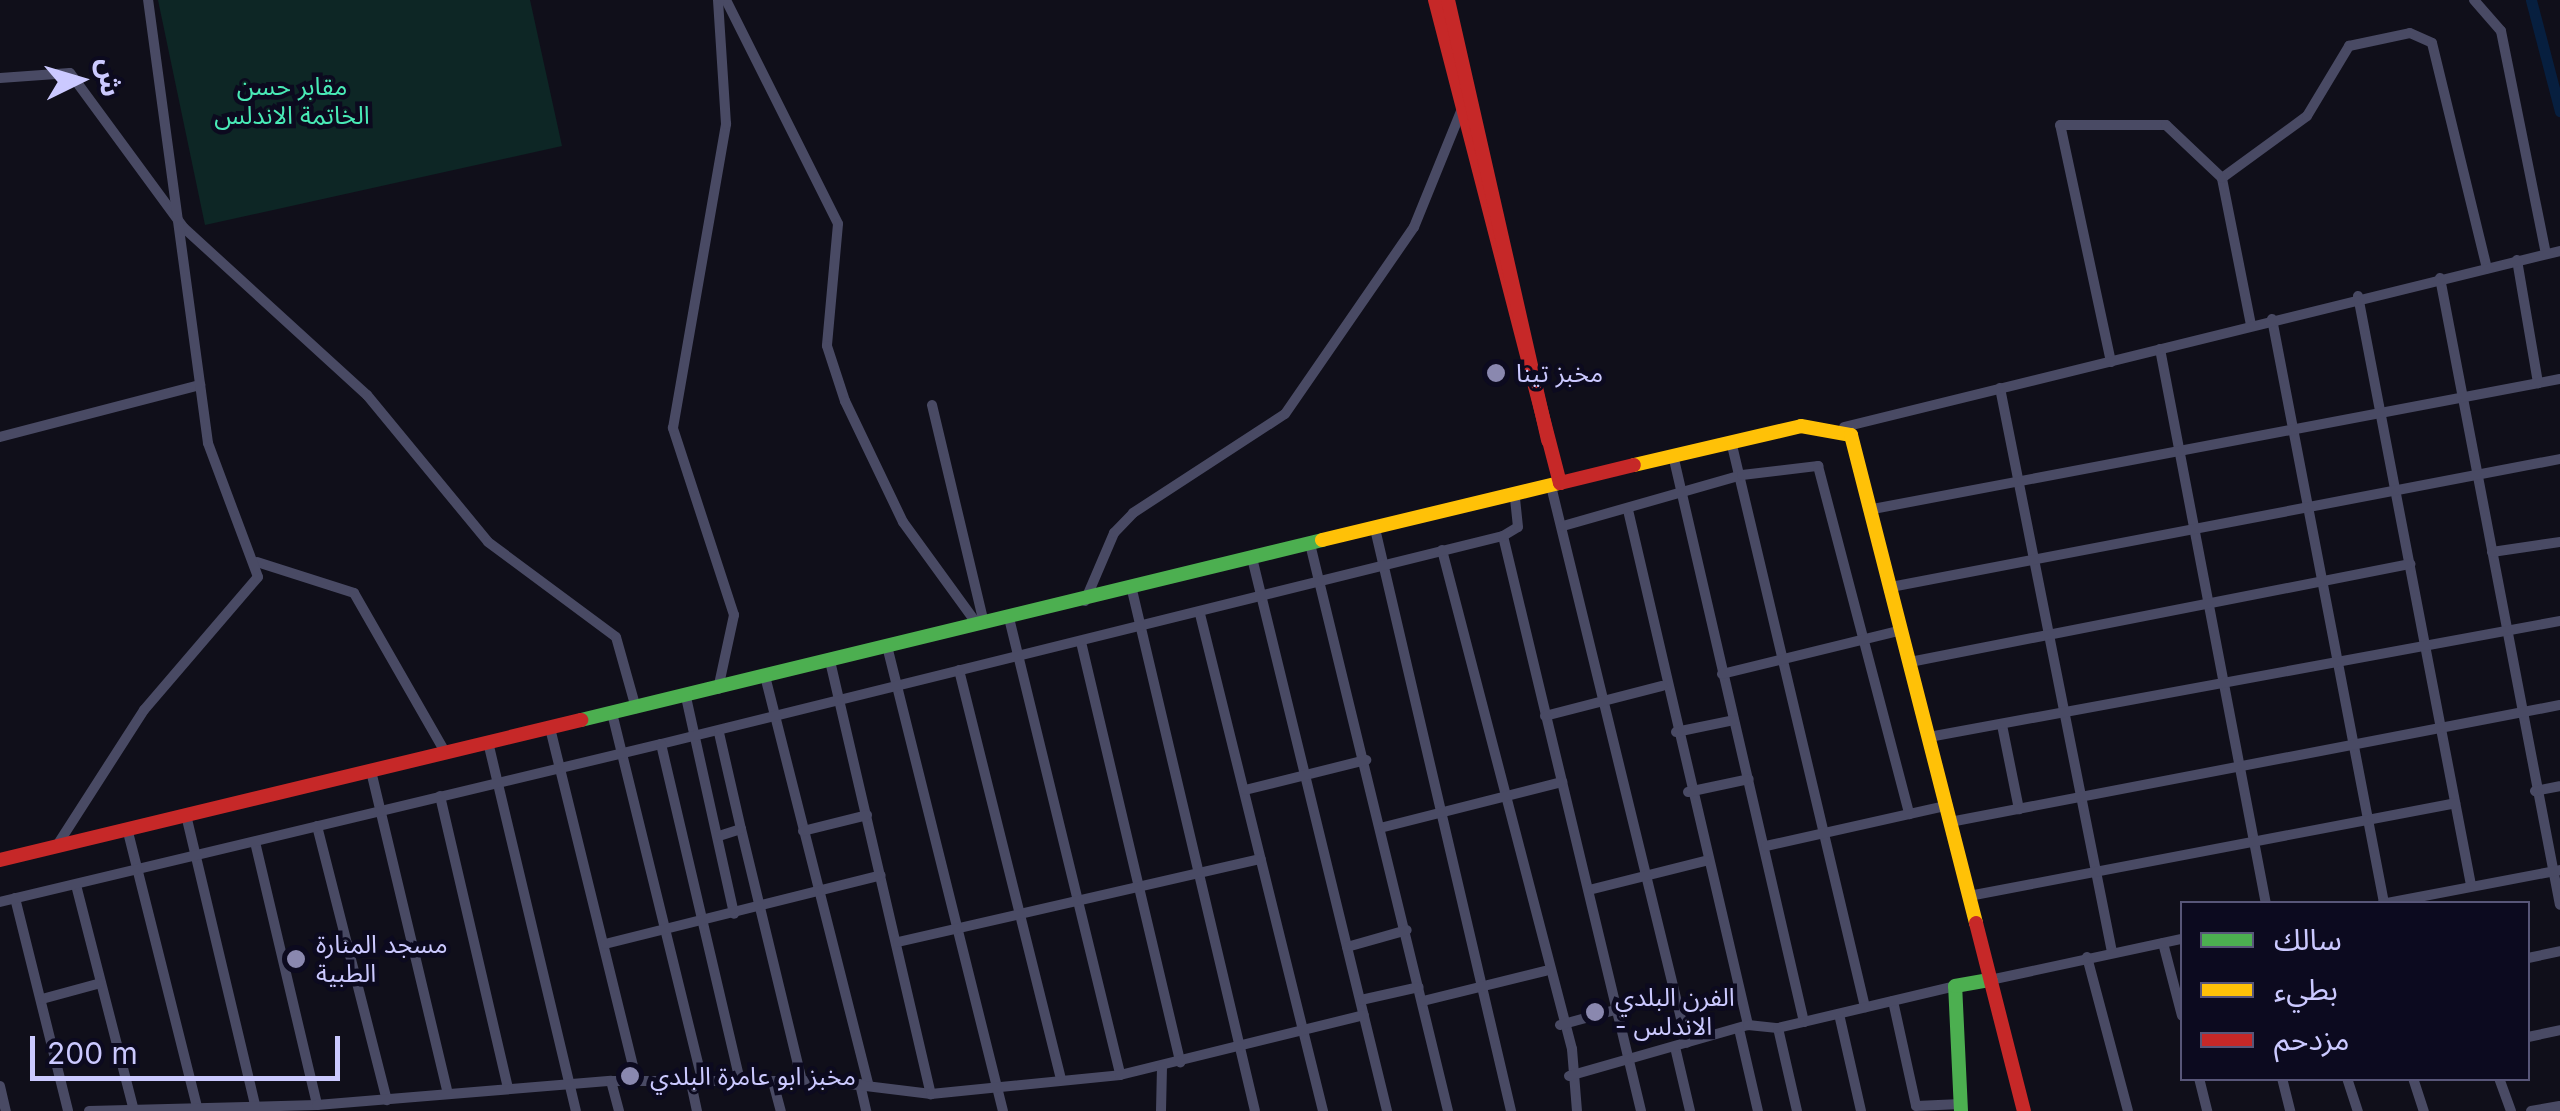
<!DOCTYPE html>
<meta charset="utf-8">
<style>
body{margin:0}
#map{position:relative;width:2560px;height:1111px;overflow:hidden;background:#100f1a;font-family:Inter,"Noto Sans Arabic",sans-serif}
div>[style]{position:absolute}
.green>*{inset:0;background:#0d2625}
.canal>*{height:11px;margin:-5.5px;padding:0 5.5px;transform-origin:5.5px;border-radius:5.5px;background:#071f3f}
.street>*{height:10px;margin:-5px;padding:0 5px;transform-origin:5px;border-radius:5px;background:#494a64}
.fast>*{height:14px;margin:-7px;padding:0 7px;transform-origin:7px;border-radius:7px;background:#4caf50}
.slow>*{height:14px;margin:-7px;padding:0 7px;transform-origin:7px;border-radius:7px;background:#ffc107}
.jam>*{height:14px;margin:-7px;padding:0 7px;transform-origin:7px;border-radius:7px;background:#c62828}
.dots>*{width:28px;height:28px;translate:-50% -50%;box-sizing:border-box;border:5px solid #0c0a1f;border-radius:50%}
span{translate:-50% -50%;white-space:nowrap;text-align:center;line-height:1.15;-webkit-text-stroke:9px #0c0a1f;paint-order:stroke}
.park-label{font-size:25px;color:#49eab6}
.poi-label{font-size:25px;color:#cbc9ff}
.left{translate:0 -50%;text-align:left}
.legend{position:absolute;left:2180px;top:901px;width:350px;height:180px;box-sizing:border-box;background:#0c0a1f;border:2px solid #585679;margin:0;padding:12px 18px;list-style:none;font-size:30px;color:#cbc9ff}
.legend li{display:flex;align-items:center;gap:20px;height:50px}
.legend b{width:50px;border:2px solid #585679}
.north{position:absolute;left:30px;top:30px;width:100px;height:100px;-webkit-text-stroke:8px #0c0a1f;paint-order:stroke;rotate:85deg;font-size:28px;font-weight:700;line-height:40px;text-align:center;color:#cbc9ff}
.north::after{content:'';display:block;margin:auto;width:35px;height:45px;background:#cbc9ff;clip-path:polygon(50% 0,100% 100%,50% 72%,0 100%)}
.scale{position:absolute;left:30px;top:1036px;width:310px;height:45px;box-sizing:border-box;border:5px solid #cbc9ff;border-top:0;padding-left:12px;font-size:30px;line-height:35px;white-space:nowrap;color:#cbc9ff;-webkit-text-stroke:8px #0c0a1f;paint-order:stroke}
</style>
<div id="map">
<div class="green">
<div style="clip-path:polygon(158px 0,530px 0,562px 146px,205px 225px)"></div>
</div>
<div class="canal">
<div style="left:2531px;top:0;width:115px;rotate:75.4deg"></div>
</div>
<div class="street">
<div style="left:726px;top:0;width:250px;rotate:63.4deg"></div>
<div style="left:838px;top:224px;width:122px;rotate:95.2deg"></div>
<div style="left:827px;top:346px;width:58px;rotate:71.9deg"></div>
<div style="left:845px;top:401px;width:134px;rotate:64.4deg"></div>
<div style="left:903px;top:522px;width:126px;rotate:54deg"></div>
<div style="left:2474px;top:0;width:41px;rotate:48.9deg"></div>
<div style="left:2501px;top:31px;width:227px;rotate:78.6deg"></div>
<div style="left:0;top:78px;width:70px;rotate:-4.1deg"></div>
<div style="left:70px;top:73px;width:192px;rotate:53.7deg"></div>
<div style="left:184px;top:228px;width:248px;rotate:42.4deg"></div>
<div style="left:367px;top:395px;width:190px;rotate:50.5deg"></div>
<div style="left:488px;top:542px;width:159px;rotate:36.6deg"></div>
<div style="left:616px;top:637px;width:74px;rotate:74.3deg"></div>
<div style="left:2517px;top:260px;width:125px;rotate:80.3deg"></div>
<div style="left:2440px;top:278px;width:638px;rotate:79.17deg"></div>
<div style="left:2358px;top:296px;width:600px;rotate:79.14deg"></div>
<div style="left:2272px;top:319px;width:595px;rotate:79.14deg"></div>
<div style="left:2251px;top:325px;width:150px;rotate:-101.2deg"></div>
<div style="left:2222px;top:178px;width:105px;rotate:-36.1deg"></div>
<div style="left:2307px;top:116px;width:82px;rotate:-59deg"></div>
<div style="left:2349px;top:46px;width:62px;rotate:-12deg"></div>
<div style="left:2410px;top:33px;width:24px;rotate:24deg"></div>
<div style="left:2432px;top:43px;width:232px;rotate:76.3deg"></div>
<div style="left:2160px;top:349px;width:565px;rotate:79.19deg"></div>
<div style="left:2111px;top:362px;width:242px;rotate:-102.1deg"></div>
<div style="left:2060px;top:125px;width:106px"></div>
<div style="left:2166px;top:125px;width:77px;rotate:43.4deg"></div>
<div style="left:2000px;top:388px;width:575px;rotate:78.77deg"></div>
<div style="left:932px;top:405px;width:224px;rotate:76.6deg"></div>
<div style="left:1844px;top:427px;width:737px;rotate:-13.81deg"></div>
<div style="left:0;top:437px;width:207px;rotate:-14.6deg"></div>
<div style="left:1731px;top:441px;width:582px;rotate:76.68deg"></div>
<div style="left:1673px;top:455px;width:582px;rotate:76.99deg"></div>
<div style="left:1551px;top:486px;width:573px;rotate:76.28deg"></div>
<div style="left:1873px;top:509px;width:699px;rotate:-10.72deg"></div>
<div style="left:1628px;top:510px;width:529px;rotate:76.88deg"></div>
<div style="left:1563px;top:526px;width:186px;rotate:-15.9deg"></div>
<div style="left:1742px;top:475px;width:77px;rotate:-6.8deg"></div>
<div style="left:1818px;top:466px;width:360px;rotate:75.3deg"></div>
<div style="left:1376px;top:533px;width:594px;rotate:76.85deg"></div>
<div style="left:1503px;top:536px;width:591px;rotate:76.5deg"></div>
<div style="left:1311px;top:548px;width:579px;rotate:76.32deg"></div>
<div style="left:1442px;top:550px;width:516px;rotate:75.4deg"></div>
<div style="left:1572px;top:1049px;width:62px;rotate:85.4deg"></div>
<div style="left:2492px;top:552px;width:69px;rotate:-8.4deg"></div>
<div style="left:257px;top:562px;width:102px;rotate:17.7deg"></div>
<div style="left:354px;top:593px;width:183px;rotate:60.2deg"></div>
<div style="left:1253px;top:562px;width:565px;rotate:76.28deg"></div>
<div style="left:1891px;top:587px;width:681px;rotate:-10.83deg"></div>
<div style="left:1132px;top:590px;width:535px;rotate:76.72deg"></div>
<div style="left:1085px;top:601px;width:74px;rotate:-66.9deg"></div>
<div style="left:1114px;top:533px;width:28px;rotate:-46deg"></div>
<div style="left:1133px;top:513px;width:181px;rotate:-33.1deg"></div>
<div style="left:1285px;top:414px;width:227px;rotate:-55.4deg"></div>
<div style="left:1414px;top:227px;width:127px;rotate:-67.9deg"></div>
<div style="left:1200px;top:614px;width:512px;rotate:76.1deg"></div>
<div style="left:1009px;top:618px;width:470px;rotate:76.3deg"></div>
<div style="left:1081px;top:642px;width:432px;rotate:76.7deg"></div>
<div style="left:887px;top:646px;width:479px;rotate:76deg"></div>
<div style="left:830px;top:661px;width:445px;rotate:76.9deg"></div>
<div style="left:1910px;top:662px;width:510px;rotate:-11.09deg"></div>
<div style="left:959px;top:670px;width:422px;rotate:76deg"></div>
<div style="left:1722px;top:674px;width:185px;rotate:-13.7deg"></div>
<div style="left:765px;top:676px;width:421px;rotate:75.8deg"></div>
<div style="left:718px;top:689px;width:76px;rotate:-77.8deg"></div>
<div style="left:734px;top:615px;width:197px;rotate:-108.1deg"></div>
<div style="left:673px;top:428px;width:309px;rotate:-80.1deg"></div>
<div style="left:726px;top:124px;width:124px;rotate:-93.7deg"></div>
<div style="left:686px;top:697px;width:222px;rotate:77.5deg"></div>
<div style="left:612px;top:713px;width:381px;rotate:76.2deg"></div>
<div style="left:1545px;top:716px;width:121px;rotate:-14.4deg"></div>
<div style="left:2002px;top:725px;width:86px;rotate:78.6deg"></div>
<div style="left:550px;top:728px;width:364px;rotate:76.2deg"></div>
<div style="left:1676px;top:732px;width:59px;rotate:-11.7deg"></div>
<div style="left:1929px;top:737px;width:642px;rotate:-10.42deg"></div>
<div style="left:488px;top:742px;width:379px;rotate:76.6deg"></div>
<div style="left:661px;top:744px;width:867px;rotate:-13.88deg"></div>
<div style="left:1503px;top:536px;width:17px;rotate:-31deg"></div>
<div style="left:1518px;top:527px;width:30px;rotate:-96deg"></div>
<div style="left:371px;top:771px;width:332px;rotate:76.6deg"></div>
<div style="left:1245px;top:790px;width:125px;rotate:-13.9deg"></div>
<div style="left:2535px;top:791px;width:25px;rotate:-11deg"></div>
<div style="left:1688px;top:792px;width:62px;rotate:-12deg"></div>
<div style="left:440px;top:796px;width:300px;rotate:76.9deg"></div>
<div style="left:186px;top:815px;width:301px;rotate:76.6deg"></div>
<div style="left:1950px;top:822px;width:621px;rotate:-10.86deg"></div>
<div style="left:317px;top:826px;width:283px;rotate:75.7deg"></div>
<div style="left:1384px;top:827px;width:184px;rotate:-14.2deg"></div>
<div style="left:127px;top:828px;width:291px;rotate:75.9deg"></div>
<div style="left:741px;top:829px;width:259px;rotate:76.4deg"></div>
<div style="left:803px;top:831px;width:66px;rotate:-14deg"></div>
<div style="left:719px;top:836px;width:23px;rotate:-18deg"></div>
<div style="left:741px;top:829px;width:98px;rotate:-102.9deg"></div>
<div style="left:255px;top:842px;width:270px;rotate:76.7deg"></div>
<div style="left:1766px;top:846px;width:183px;rotate:-12.6deg"></div>
<div style="left:56px;top:847px;width:163px;rotate:-57.3deg"></div>
<div style="left:144px;top:710px;width:175px;rotate:-49.4deg"></div>
<div style="left:258px;top:577px;width:143px;rotate:-110.5deg"></div>
<div style="left:208px;top:443px;width:447px;rotate:-97.7deg"></div>
<div style="left:76px;top:885px;width:233px;rotate:75.6deg"></div>
<div style="left:1589px;top:890px;width:120px;rotate:-14deg"></div>
<div style="left:1969px;top:896px;width:495px;rotate:-10.8deg"></div>
<div style="left:15px;top:898px;width:219px;rotate:76deg"></div>
<div style="left:0;top:902px;width:680px;rotate:-13.44deg"></div>
<div style="left:661px;top:744px;width:347px;rotate:76.8deg"></div>
<div style="left:2382px;top:904px;width:181px;rotate:-10.8deg"></div>
<div style="left:898px;top:942px;width:372px;rotate:-12.9deg"></div>
<div style="left:2163px;top:943px;width:75px;rotate:75.4deg"></div>
<div style="left:605px;top:944px;width:284px;rotate:-14deg"></div>
<div style="left:1347px;top:947px;width:62px;rotate:-15.8deg"></div>
<div style="left:2087px;top:957px;width:159px;rotate:75.1deg"></div>
<div style="left:2528px;top:958px;width:33px;rotate:-12deg"></div>
<div style="left:1990px;top:980px;width:196px;rotate:-12.1deg"></div>
<div style="left:42px;top:999px;width:61px;rotate:-15.2deg"></div>
<div style="left:1361px;top:1000px;width:59px;rotate:-12.6deg"></div>
<div style="left:1423px;top:1001px;width:126px;rotate:-13.8deg"></div>
<div style="left:1893px;top:1001px;width:107px;rotate:77.6deg"></div>
<div style="left:1916px;top:1106px;width:45px;rotate:-2.5deg"></div>
<div style="left:1839px;top:1014px;width:99px;rotate:77.2deg"></div>
<div style="left:1560px;top:1025px;width:57px;rotate:-15.3deg"></div>
<div style="left:1778px;top:1028px;width:85px;rotate:77.1deg"></div>
<div style="left:1739px;top:1029px;width:84px;rotate:77deg"></div>
<div style="left:2528px;top:1037px;width:33px;rotate:-12deg"></div>
<div style="left:1675px;top:1047px;width:66px;rotate:76.8deg"></div>
<div style="left:1569px;top:1076px;width:186px;rotate:-15.9deg"></div>
<div style="left:1748px;top:1025px;width:30px;rotate:6deg"></div>
<div style="left:1778px;top:1028px;width:182px;rotate:-13.3deg"></div>
<div style="left:2199px;top:1078px;width:34px;rotate:76deg"></div>
<div style="left:2282px;top:1078px;width:34px;rotate:76deg"></div>
<div style="left:2347px;top:1078px;width:35px;rotate:72deg"></div>
<div style="left:2413px;top:1078px;width:35px;rotate:72deg"></div>
<div style="left:2499px;top:1078px;width:35px;rotate:70deg"></div>
<div style="left:611px;top:1081px;width:31px;rotate:75deg"></div>
<div style="left:773px;top:1082px;width:30px;rotate:75deg"></div>
<div style="left:691px;top:1083px;width:29px;rotate:78deg"></div>
<div style="left:860px;top:1084px;width:28px;rotate:77deg"></div>
<div style="left:0;top:1086px;width:26px;rotate:77deg"></div>
<div style="left:89px;top:1111px;width:228px;rotate:-1.5deg"></div>
<div style="left:317px;top:1105px;width:295px;rotate:-4.7deg"></div>
<div style="left:611px;top:1081px;width:214px"></div>
<div style="left:825px;top:1081px;width:107px;rotate:7deg"></div>
<div style="left:931px;top:1094px;width:190px;rotate:-5.7deg"></div>
<div style="left:1120px;top:1075px;width:251px;rotate:-13.8deg"></div>
<div style="left:1161px;top:1111px;width:45px;rotate:-88.7deg"></div>
<div style="left:2531px;top:1111px;width:29px;rotate:-10deg"></div>
</div>
<div class="fast">
<div style="left:581px;top:720px;width:763px;rotate:-13.65deg"></div>
<div style="left:1961px;top:1111px;width:125px;rotate:-92.7deg"></div>
<div style="left:1955px;top:986px;width:36px;rotate:-10deg"></div>
</div>
<div class="slow">
<div style="left:1634px;top:465px;width:171px;rotate:-13.1deg"></div>
<div style="left:1801px;top:426px;width:51px;rotate:10.2deg"></div>
<div style="left:1851px;top:435px;width:504px;rotate:75.63deg"></div>
<div style="left:1322px;top:540px;width:245px;rotate:-13.5deg"></div>
</div>
<div class="jam">
<div style="left:1435px;top:0;width:499px;rotate:75.5deg"></div>
<div style="left:1560px;top:483px;width:76px;rotate:-13.7deg"></div>
<div style="left:1448px;top:0;width:452px;rotate:77.2deg"></div>
<div style="left:0;top:860px;width:598px;rotate:-13.55deg"></div>
<div style="left:1976px;top:923px;width:194px;rotate:75.7deg"></div>
</div>
<div class="dots">
<div style="left:1496px;top:373px;background:#8a88af"></div>
<div style="left:296px;top:959px;background:#8a88af"></div>
<div style="left:1595px;top:1012px;background:#8a88af"></div>
<div style="left:630px;top:1076px;background:#8a88af"></div>
</div>
<div class="park-label">
<span style="left:292px;top:101px">مقابر حسن<br>الخاتمة الاندلس</span>
</div>
<div class="poi-label">
<span class="left" style="left:1516px;top:373px">مخبز تينا</span>
<span class="left" style="left:316px;top:959px">مسجد المنارة<br>الطبية</span>
<span class="left" style="left:1615px;top:1012px">الفرن البلدي<br>- الاندلس</span>
<span class="left" style="left:650px;top:1076px">مخبز ابو عامرة البلدي</span>
</div>
<ul class="legend">
<li><b style="height:12px;background:#4caf50"></b>سالك</li>
<li><b style="height:12px;background:#ffc107"></b>بطيء</li>
<li><b style="height:12px;background:#c62828"></b>مزدحم</li>
</ul>
<div class="north">ش</div>
<div class="scale">200 m</div>
</div>
